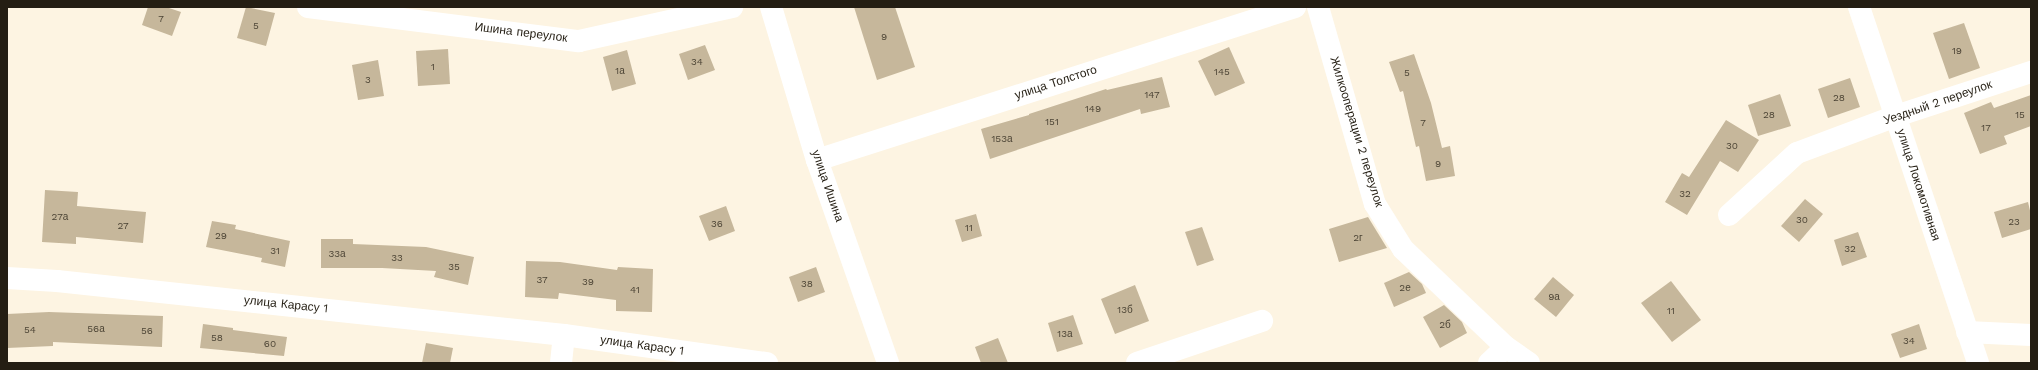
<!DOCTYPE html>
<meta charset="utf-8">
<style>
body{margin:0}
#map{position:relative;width:2038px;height:370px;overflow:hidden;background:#fdf4e2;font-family:"Work Sans",sans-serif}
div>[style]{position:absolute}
.building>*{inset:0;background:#c6b79b}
.minor>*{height:22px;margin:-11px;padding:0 11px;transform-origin:11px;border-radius:11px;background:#fff}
span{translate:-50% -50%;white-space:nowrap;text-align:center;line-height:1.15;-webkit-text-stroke:3px #fff;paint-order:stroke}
.number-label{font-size:10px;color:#4c4435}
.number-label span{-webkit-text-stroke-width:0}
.street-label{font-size:12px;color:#241e13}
.frame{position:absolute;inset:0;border:8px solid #241e13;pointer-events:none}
</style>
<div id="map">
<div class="building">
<div style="clip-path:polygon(148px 7px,166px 7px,181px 12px,172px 36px,142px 25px)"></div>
<div style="clip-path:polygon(246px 7px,275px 13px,266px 46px,237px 38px)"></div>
<div style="clip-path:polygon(854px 7px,895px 7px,915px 67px,877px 80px)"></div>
<div style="clip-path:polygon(1964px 23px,1980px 68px,1949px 79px,1933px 33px)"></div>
<div style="clip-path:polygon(705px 45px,715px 70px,688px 80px,679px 54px)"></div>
<div style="clip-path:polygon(1229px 47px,1245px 83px,1215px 96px,1198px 61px)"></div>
<div style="clip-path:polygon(448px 49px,450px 84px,418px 86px,416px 51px)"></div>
<div style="clip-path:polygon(627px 50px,636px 84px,612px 91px,603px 57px)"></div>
<div style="clip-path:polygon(1414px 54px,1431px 103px,1442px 148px,1450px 146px,1455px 176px,1426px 181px,1419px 146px,1416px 147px,1403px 91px,1400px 92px,1389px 62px)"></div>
<div style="clip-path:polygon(378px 60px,384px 96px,358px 100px,352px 65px)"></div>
<div style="clip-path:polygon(1162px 77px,1170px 107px,1141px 114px,1140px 109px,990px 159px,981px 129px,1029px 115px,1029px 114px,1106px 89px,1107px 90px)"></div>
<div style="clip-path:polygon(1850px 78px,1860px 107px,1828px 118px,1818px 89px)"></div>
<div style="clip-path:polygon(1780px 94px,1791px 126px,1758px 136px,1748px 105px)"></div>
<div style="clip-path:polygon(2031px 95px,2031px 126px,2004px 136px,2007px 144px,1980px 154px,1964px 113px,1991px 102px,1994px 108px)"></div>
<div style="clip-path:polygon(1726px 120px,1759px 140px,1738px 172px,1720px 161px,1687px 215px,1665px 202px,1682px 173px,1689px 177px)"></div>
<div style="clip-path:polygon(45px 190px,78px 192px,77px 206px,146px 212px,143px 243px,76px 237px,76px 244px,42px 242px)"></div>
<div style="clip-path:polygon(1805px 199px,1823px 214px,1799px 242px,1781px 226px)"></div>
<div style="clip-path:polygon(2028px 202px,2031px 215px,2031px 229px,2002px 238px,1994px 212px)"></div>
<div style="clip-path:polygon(726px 206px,735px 231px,709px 241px,699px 216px)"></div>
<div style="clip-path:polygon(976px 214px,982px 236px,962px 242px,955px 220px)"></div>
<div style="clip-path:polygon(1368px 217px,1387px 248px,1339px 262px,1329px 229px)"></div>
<div style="clip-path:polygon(212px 221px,236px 225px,235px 229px,290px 241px,285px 267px,261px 262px,262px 258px,206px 247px)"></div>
<div style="clip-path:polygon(1202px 227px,1214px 260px,1197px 266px,1185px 232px)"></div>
<div style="clip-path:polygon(1858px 232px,1867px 257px,1842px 266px,1834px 240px)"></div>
<div style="clip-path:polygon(321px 239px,353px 239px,353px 244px,426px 247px,474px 257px,468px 285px,434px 277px,436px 271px,382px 268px,321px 268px)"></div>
<div style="clip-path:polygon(526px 261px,560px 262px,617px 270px,618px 267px,653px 269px,652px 312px,616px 311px,616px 300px,559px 293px,558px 299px,525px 297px)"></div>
<div style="clip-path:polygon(816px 267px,825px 292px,798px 302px,789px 277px)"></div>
<div style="clip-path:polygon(1409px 272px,1422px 284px,1426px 293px,1394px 307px,1384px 283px)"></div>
<div style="clip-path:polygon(1553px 277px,1574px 295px,1556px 317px,1534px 299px)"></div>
<div style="clip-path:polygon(1671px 281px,1701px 320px,1672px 342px,1641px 303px)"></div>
<div style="clip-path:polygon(1135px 285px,1149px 321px,1115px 334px,1101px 299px)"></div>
<div style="clip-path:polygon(1444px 305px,1462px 322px,1467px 333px,1440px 348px,1423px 317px)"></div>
<div style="clip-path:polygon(49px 312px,163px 316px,162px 347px,53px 342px,53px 346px,7px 348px,7px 314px)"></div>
<div style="clip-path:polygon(1073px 315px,1083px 344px,1057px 352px,1048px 323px)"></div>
<div style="clip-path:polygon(203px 324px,233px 328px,233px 330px,287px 337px,284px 356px,200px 348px)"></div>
<div style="clip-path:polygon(1919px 324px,1927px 349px,1900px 358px,1891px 334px)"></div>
<div style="clip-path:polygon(998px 338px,1008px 363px,981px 363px,975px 347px)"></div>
<div style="clip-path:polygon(426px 343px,453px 348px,450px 363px,422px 363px)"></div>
</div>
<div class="minor">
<div style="left:308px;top:7px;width:273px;rotate:7.2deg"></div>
<div style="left:579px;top:41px;width:157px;rotate:-12.5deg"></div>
<div style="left:771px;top:7px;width:160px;rotate:73.3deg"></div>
<div style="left:817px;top:160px;width:215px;rotate:70.7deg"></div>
<div style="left:1318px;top:7px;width:205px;rotate:73.9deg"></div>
<div style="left:1375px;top:204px;width:53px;rotate:58.1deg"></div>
<div style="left:1403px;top:249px;width:142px;rotate:43.6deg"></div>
<div style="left:1506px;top:347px;width:28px;rotate:35deg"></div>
<div style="left:1859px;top:7px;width:375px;rotate:71.5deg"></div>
<div style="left:817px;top:160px;width:502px;rotate:-17.75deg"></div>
<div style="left:1729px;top:215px;width:92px;rotate:-42.4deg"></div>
<div style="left:1797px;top:153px;width:106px;rotate:-20.5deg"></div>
<div style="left:1896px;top:116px;width:142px;rotate:-18.1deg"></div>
<div style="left:7px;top:278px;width:50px;rotate:3.4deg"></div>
<div style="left:57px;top:281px;width:510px;rotate:6.08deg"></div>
<div style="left:564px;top:335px;width:205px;rotate:7.9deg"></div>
<div style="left:1967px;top:332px;width:64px;rotate:2.7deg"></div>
<div style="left:561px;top:363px;width:28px;rotate:-84deg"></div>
<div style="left:1137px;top:363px;width:132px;rotate:-18.6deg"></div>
<div style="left:1489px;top:363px;width:23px;rotate:-43deg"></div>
</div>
<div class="number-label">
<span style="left:161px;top:19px">7</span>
<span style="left:256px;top:26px">5</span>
<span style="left:884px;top:37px">9</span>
<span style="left:1957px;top:51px">19</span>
<span style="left:697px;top:62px">34</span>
<span style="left:433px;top:67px">1</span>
<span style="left:620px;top:71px">1а</span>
<span style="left:1222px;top:72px">145</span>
<span style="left:1407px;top:73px">5</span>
<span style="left:368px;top:80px">3</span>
<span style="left:1152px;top:95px">147</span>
<span style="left:1839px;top:98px">28</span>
<span style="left:1093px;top:109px">149</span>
<span style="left:1769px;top:115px">28</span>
<span style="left:2020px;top:115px">15</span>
<span style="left:1052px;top:122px">151</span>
<span style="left:1423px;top:123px">7</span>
<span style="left:1986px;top:128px">17</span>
<span style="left:1002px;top:139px">153а</span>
<span style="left:1732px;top:146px">30</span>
<span style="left:1438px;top:164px">9</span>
<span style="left:1685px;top:194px">32</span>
<span style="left:60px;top:217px">27а</span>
<span style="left:1802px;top:220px">30</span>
<span style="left:2014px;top:222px">23</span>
<span style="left:717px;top:224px">36</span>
<span style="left:123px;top:226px">27</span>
<span style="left:969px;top:228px">11</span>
<span style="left:221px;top:236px">29</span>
<span style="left:1358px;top:238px">2г</span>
<span style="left:1850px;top:249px">32</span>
<span style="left:275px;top:251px">31</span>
<span style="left:337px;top:254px">33а</span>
<span style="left:397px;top:258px">33</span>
<span style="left:454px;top:267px">35</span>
<span style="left:542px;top:280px">37</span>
<span style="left:588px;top:282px">39</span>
<span style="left:807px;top:284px">38</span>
<span style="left:1405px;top:288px">2е</span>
<span style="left:635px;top:290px">41</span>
<span style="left:1554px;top:297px">9а</span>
<span style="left:1125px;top:310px">13б</span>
<span style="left:1671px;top:311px">11</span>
<span style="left:1445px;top:325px">2б</span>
<span style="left:96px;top:329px">56а</span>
<span style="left:30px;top:330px">54</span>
<span style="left:147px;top:331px">56</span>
<span style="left:1065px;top:334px">13а</span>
<span style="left:217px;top:338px">58</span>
<span style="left:1909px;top:341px">34</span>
<span style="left:270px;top:344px">60</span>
</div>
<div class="street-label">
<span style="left:521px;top:33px;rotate:7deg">Ишина переулок</span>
<span style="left:1056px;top:83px;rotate:-18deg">улица Толстого</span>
<span style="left:1938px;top:103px;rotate:-19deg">Уездный 2 переулок</span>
<span style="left:1356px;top:132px;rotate:73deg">Жилкооперации 2 переулок</span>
<span style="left:1918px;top:185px;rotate:72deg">улица Локомотивная</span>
<span style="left:827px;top:186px;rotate:71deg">улица Ишина</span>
<span style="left:286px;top:305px;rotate:6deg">улица Карасу 1</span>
<span style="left:642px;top:346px;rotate:8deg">улица Карасу 1</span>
</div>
<div class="frame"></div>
</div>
